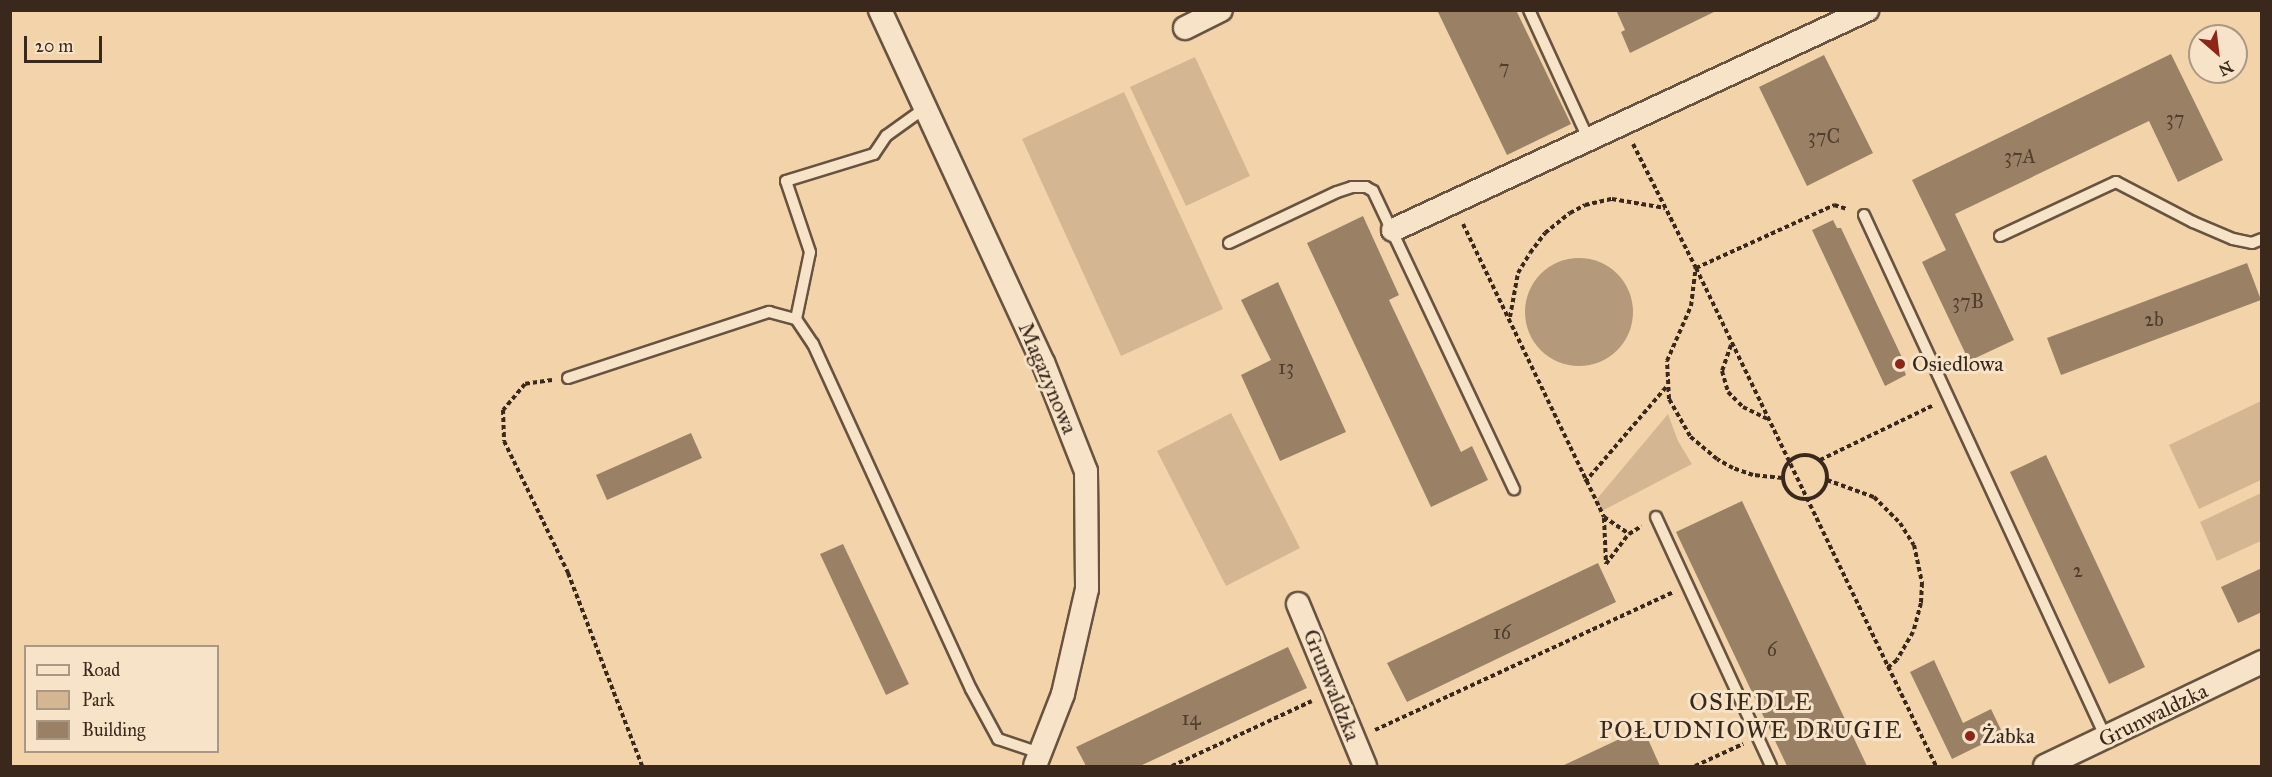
<!DOCTYPE html>
<meta charset="utf-8">
<style>
body{margin:0}
#map{position:relative;width:2272px;height:777px;overflow:hidden;background:#f3d4aa;font-family:"IM FELL Great Primer",serif}
div>[style]{position:absolute}
.green>*{inset:0;background:#d4b792}
.water>*{inset:0;background:#b49a7a}
.round{border-radius:50%}
.building>*{inset:0;background:#9a8166}
.path>*{height:4px;margin-top:-2px;transform-origin:0;background:repeating-linear-gradient(90deg,#3a281d 0 4.5px,transparent 0 7.5px)}
.path>.ring{margin:-2px;padding:0;box-sizing:content-box;background:none;border:4px solid #3a281d;border-radius:50%}
.roads{filter:drop-shadow(2px 0 #685340) drop-shadow(-2px 0 #685340) drop-shadow(0 2px #685340) drop-shadow(0 -2px #685340)}
.lane>*{height:10px;margin:-5px;padding:0 5px;transform-origin:5px;border-radius:5px;background:#f7e3c8}
.street>*{height:22px;margin:-11px;padding:0 11px;transform-origin:11px;border-radius:11px;background:#f7e3c8}
.dots>*{width:16px;height:16px;translate:-50% -50%;box-sizing:border-box;border:3px solid #f7e3c8;border-radius:50%}
span{translate:-50% -50%;white-space:nowrap;text-align:center;line-height:1.15;-webkit-text-stroke:6px #f7e3c8;paint-order:stroke}
.number-label{font-size:20px;color:#523e2f}
.number-label span{-webkit-text-stroke-width:0}
.poi-label{font-size:22px;color:#3a281d}
.left{translate:0 -50%;text-align:left}
.street-label{font-size:22px;color:#3a281d}
.neighbourhood-label{font-size:24px;color:#3a281d;letter-spacing:1.5px}
.frame{position:absolute;inset:0;border:12px solid #3a281d;pointer-events:none}
.legend{position:absolute;left:24px;top:645px;width:195px;height:108px;box-sizing:border-box;background:#f7e3c8;border:2px solid #ab9884;margin:0;padding:8px 10px;list-style:none;font-size:18px;color:#3a281d}
.legend li{display:flex;align-items:center;gap:12px;height:30px}
.legend b{width:30px;border:2px solid #ab9884}
.north{position:absolute;left:2188px;top:24px;width:60px;height:60px;box-sizing:border-box;background:#f7e3c8;border:2px solid #ab9884;border-radius:50%;rotate:152deg;font-size:16px;font-weight:700;line-height:24px;text-align:center;color:#3a281d}
.north::after{content:'';display:block;margin:auto;width:21px;height:27px;background:#8f2418;clip-path:polygon(50% 0,100% 100%,50% 72%,0 100%)}
.scale{position:absolute;left:24px;top:36px;width:78px;height:27px;box-sizing:border-box;border:3px solid #3a281d;border-top:0;padding-left:8px;font-size:18px;line-height:21px;white-space:nowrap;color:#3a281d;-webkit-text-stroke:4px #f7e3c8;paint-order:stroke}
</style>
<div id="map">
<div class="green">
<div style="clip-path:polygon(1195px 57px,1250px 176px,1186px 206px,1130px 87px)"></div>
<div style="clip-path:polygon(1124px 92px,1223px 309px,1121px 356px,1022px 139px)"></div>
<div style="clip-path:polygon(2261px 401px,2261px 480px,2199px 509px,2169px 445px)"></div>
<div style="clip-path:polygon(1231px 413px,1300px 548px,1226px 586px,1157px 451px)"></div>
<div style="clip-path:polygon(1668px 414px,1678px 441px,1692px 464px,1602px 511px,1596px 500px)"></div>
<div style="clip-path:polygon(2261px 493px,2261px 541px,2217px 561px,2200px 522px)"></div>
</div>
<div class="water">
<div class="round" style="left:1525px;top:258px;width:108px;height:108px"></div>
</div>
<div class="building">
<div style="clip-path:polygon(1437px 10px,1516px 10px,1571px 124px,1507px 155px)"></div>
<div style="clip-path:polygon(1616px 10px,1718px 10px,1630px 53px,1621px 32px,1625px 30px)"></div>
<div style="clip-path:polygon(2171px 54px,2223px 160px,2178px 182px,2149px 121px,1955px 214px,2014px 340px,1969px 361px,1922px 262px,1946px 250px,1912px 180px)"></div>
<div style="clip-path:polygon(1824px 55px,1873px 153px,1807px 186px,1759px 87px)"></div>
<div style="clip-path:polygon(1363px 216px,1399px 295px,1389px 300px,1461px 452px,1472px 446px,1488px 480px,1431px 507px,1307px 243px)"></div>
<div style="clip-path:polygon(1833px 220px,1837px 228px,1841px 228px,1906px 366px,1904px 370px,1906px 375px,1885px 386px,1812px 230px)"></div>
<div style="clip-path:polygon(2247px 263px,2261px 300px,2061px 375px,2047px 338px)"></div>
<div style="clip-path:polygon(1278px 282px,1346px 432px,1280px 461px,1241px 375px,1271px 360px,1241px 300px)"></div>
<div style="clip-path:polygon(691px 433px,702px 458px,607px 500px,596px 475px)"></div>
<div style="clip-path:polygon(2046px 455px,2145px 667px,2109px 684px,2010px 472px)"></div>
<div style="clip-path:polygon(1742px 501px,1867px 766px,1787px 766px,1676px 532px)"></div>
<div style="clip-path:polygon(843px 544px,909px 684px,886px 695px,820px 554px)"></div>
<div style="clip-path:polygon(1598px 563px,1616px 602px,1407px 702px,1387px 663px)"></div>
<div style="clip-path:polygon(2262px 568px,2262px 612px,2238px 623px,2221px 587px)"></div>
<div style="clip-path:polygon(1288px 647px,1307px 688px,1140px 766px,1086px 766px,1076px 747px)"></div>
<div style="clip-path:polygon(1934px 660px,1963px 723px,1991px 709px,2003px 734px,1952px 759px,1910px 672px)"></div>
<div style="clip-path:polygon(1643px 728px,1660px 766px,1562px 766px)"></div>
</div>
<div class="path">
<div style="left:1633px;top:144px;width:139px;rotate:63.1deg"></div>
<div style="left:1696px;top:268px;width:553px;rotate:64.27deg"></div>
<div style="left:1463px;top:224px;width:325px;rotate:64.3deg"></div>
<div style="left:1604px;top:517px;width:30px;rotate:34deg"></div>
<div style="left:1629px;top:534px;width:15px;rotate:-32deg"></div>
<div style="left:1510px;top:317px;width:45px;rotate:-79.7deg"></div>
<div style="left:1518px;top:273px;width:23px;rotate:-59deg"></div>
<div style="left:1530px;top:253px;width:25px;rotate:-53deg"></div>
<div style="left:1545px;top:233px;width:32px;rotate:-39deg"></div>
<div style="left:1570px;top:213px;width:17px;rotate:-28deg"></div>
<div style="left:1585px;top:205px;width:28px;rotate:-13deg"></div>
<div style="left:1612px;top:199px;width:54px;rotate:9.6deg"></div>
<div style="left:1731px;top:345px;width:28px;rotate:109deg"></div>
<div style="left:1722px;top:371px;width:22px;rotate:74deg"></div>
<div style="left:1728px;top:392px;width:21px;rotate:45deg"></div>
<div style="left:1743px;top:407px;width:28px;rotate:26deg"></div>
<div style="left:552px;top:380px;width:27px;rotate:172deg"></div>
<div style="left:525px;top:384px;width:34px;rotate:130deg"></div>
<div style="left:503px;top:410px;width:31px;rotate:88deg"></div>
<div style="left:504px;top:441px;width:147px;rotate:64.1deg"></div>
<div style="left:568px;top:573px;width:207px;rotate:69deg"></div>
<div class="ring" style="left:1783px;top:455px;width:40px;height:40px"></div>
<div style="left:1820px;top:460px;width:127px;rotate:-25.8deg"></div>
<div style="left:1782px;top:478px;width:29px;rotate:-174deg"></div>
<div style="left:1753px;top:475px;width:21px;rotate:-161deg"></div>
<div style="left:1733px;top:468px;width:18px;rotate:-151deg"></div>
<div style="left:1717px;top:459px;width:35px;rotate:-140deg"></div>
<div style="left:1690px;top:436px;width:43px;rotate:-119.6deg"></div>
<div style="left:1669px;top:399px;width:38px;rotate:-93deg"></div>
<div style="left:1667px;top:361px;width:60px;rotate:-66.4deg"></div>
<div style="left:1691px;top:306px;width:38px;rotate:-83deg"></div>
<div style="left:1696px;top:268px;width:152px;rotate:-24.5deg"></div>
<div style="left:1834px;top:205px;width:14px;rotate:17deg"></div>
<div style="left:1827px;top:480px;width:50px;rotate:19.9deg"></div>
<div style="left:1874px;top:497px;width:37px;rotate:45deg"></div>
<div style="left:1900px;top:523px;width:26px;rotate:58deg"></div>
<div style="left:1914px;top:545px;width:39px;rotate:78deg"></div>
<div style="left:1922px;top:583px;width:20px;rotate:93deg"></div>
<div style="left:1921px;top:603px;width:30px;rotate:105deg"></div>
<div style="left:1913px;top:632px;width:32px;rotate:120deg"></div>
<div style="left:1897px;top:660px;width:13px;rotate:141deg"></div>
<div style="left:1585px;top:482px;width:126px;rotate:-49.5deg"></div>
<div style="left:1604px;top:518px;width:46px;rotate:87.5deg"></div>
<div style="left:1606px;top:564px;width:38px;rotate:-53deg"></div>
<div style="left:1375px;top:730px;width:328px;rotate:-24.8deg"></div>
<div style="left:1172px;top:766px;width:154px;rotate:-24.9deg"></div>
<div style="left:1695px;top:766px;width:53px;rotate:-24.6deg"></div>
</div>
<div class="roads">
<div class="lane">
<div style="left:1529px;top:10px;width:141px;rotate:65.3deg"></div>
<div style="left:1864px;top:215px;width:576px;rotate:65.17deg"></div>
<div style="left:2000px;top:236px;width:128px;rotate:-25deg"></div>
<div style="left:2116px;top:182px;width:87px;rotate:27.5deg"></div>
<div style="left:2193px;top:222px;width:43px;rotate:23deg"></div>
<div style="left:2233px;top:239px;width:19px;rotate:12deg"></div>
<div style="left:2252px;top:243px;width:11px;rotate:-22deg"></div>
<div style="left:1229px;top:243px;width:119px;rotate:-25.3deg"></div>
<div style="left:1337px;top:192px;width:16px;rotate:-18deg"></div>
<div style="left:1352px;top:187px;width:14px"></div>
<div style="left:1366px;top:187px;width:8px;rotate:30deg"></div>
<div style="left:1373px;top:191px;width:330px;rotate:64.7deg"></div>
<div style="left:796px;top:319px;width:68px;rotate:-78.2deg"></div>
<div style="left:810px;top:252px;width:75px;rotate:-108.7deg"></div>
<div style="left:786px;top:181px;width:92px;rotate:-17.1deg"></div>
<div style="left:874px;top:154px;width:22px;rotate:-56deg"></div>
<div style="left:886px;top:136px;width:48px;rotate:-35.7deg"></div>
<div style="left:568px;top:378px;width:212px;rotate:-18.2deg"></div>
<div style="left:769px;top:312px;width:28px;rotate:15deg"></div>
<div style="left:796px;top:319px;width:30px;rotate:56deg"></div>
<div style="left:813px;top:344px;width:379px;rotate:65.4deg"></div>
<div style="left:971px;top:689px;width:57px;rotate:61.6deg"></div>
<div style="left:998px;top:739px;width:44px;rotate:18.4deg"></div>
<div style="left:1656px;top:517px;width:274px;rotate:65.2deg"></div>
</div>
<div class="street">
<div style="left:880px;top:10px;width:388px;rotate:65.2deg"></div>
<div style="left:1043px;top:362px;width:117px;rotate:68.5deg"></div>
<div style="left:1086px;top:471px;width:118px;rotate:89.5deg"></div>
<div style="left:1087px;top:589px;width:108px;rotate:102.9deg"></div>
<div style="left:1063px;top:694px;width:77px;rotate:111.3deg"></div>
<div style="left:1185px;top:28px;width:40px;rotate:-26.6deg"></div>
<div style="left:1393px;top:230px;width:523px;rotate:-24.9deg"></div>
<div style="left:1298px;top:604px;width:175px;rotate:67.5deg"></div>
<div style="left:2045px;top:766px;width:241px;rotate:-25.6deg"></div>
</div>
</div>
<div class="dots">
<div style="left:1900px;top:364px;background:#8f2418"></div>
<div style="left:1970px;top:736px;background:#8f2418"></div>
</div>
<div class="number-label">
<span style="left:1504px;top:67px">7</span>
<span style="left:2175px;top:118px">37</span>
<span style="left:1824px;top:136px">37C</span>
<span style="left:2020px;top:156px">37A</span>
<span style="left:1968px;top:301px">37B</span>
<span style="left:2154px;top:319px">2b</span>
<span style="left:1286px;top:367px">13</span>
<span style="left:2078px;top:570px">2</span>
<span style="left:1502px;top:632px">16</span>
<span style="left:1772px;top:649px">6</span>
<span style="left:1191px;top:718px">14</span>
</div>
<div class="poi-label">
<span class="left" style="left:1912px;top:364px">Osiedlowa</span>
<span class="left" style="left:1982px;top:736px">Żabka</span>
</div>
<div class="street-label">
<span style="left:1048px;top:378px;rotate:67deg">Magazynowa</span>
<span style="left:1332px;top:685px;rotate:68deg">Grunwaldzka</span>
<span style="left:2153px;top:715px;rotate:-26deg">Grunwaldzka</span>
</div>
<div class="neighbourhood-label">
<span style="left:1751px;top:717px">OSIEDLE<br>POŁUDNIOWE DRUGIE</span>
</div>
<div class="frame"></div>
<ul class="legend">
<li><b style="height:8px;background:#f7e3c8"></b>Road</li>
<li><b style="height:16px;background:#d4b792"></b>Park</li>
<li><b style="height:16px;background:#9a8166"></b>Building</li>
</ul>
<div class="north">N</div>
<div class="scale">20 m</div>
</div>
